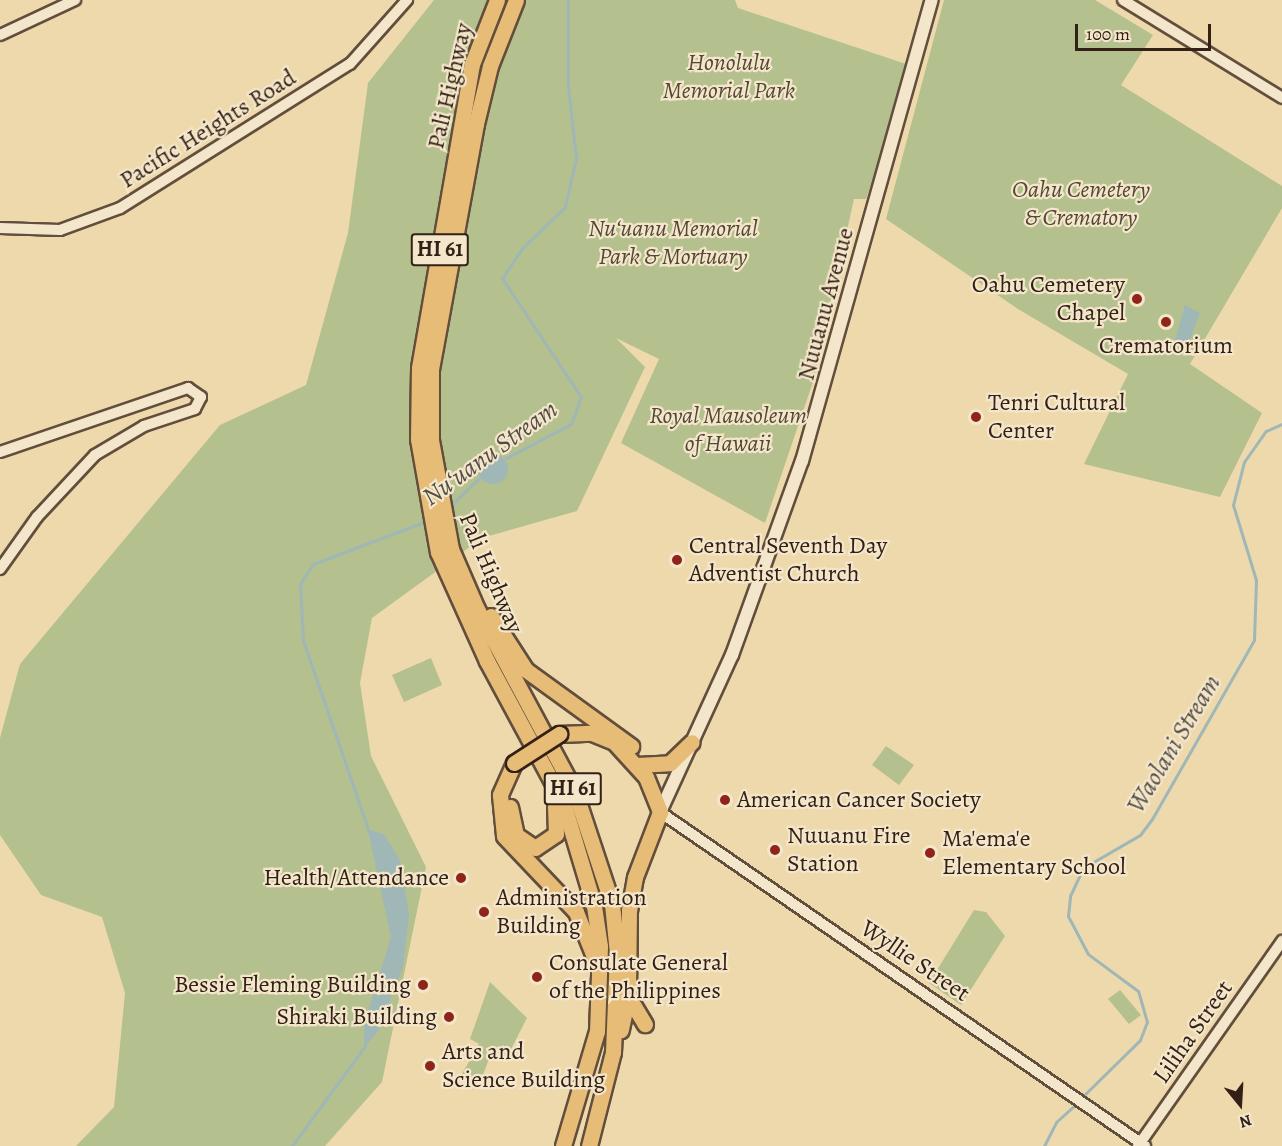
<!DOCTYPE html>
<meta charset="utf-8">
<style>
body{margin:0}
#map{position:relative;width:1282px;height:1146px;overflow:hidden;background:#eed9ad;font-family:Alegreya,serif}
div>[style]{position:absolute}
.green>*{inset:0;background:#b4c08e}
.water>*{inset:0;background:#9fb7b6}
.round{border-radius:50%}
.stream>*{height:3px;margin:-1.5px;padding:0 1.5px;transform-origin:1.5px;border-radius:1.5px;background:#9fb7b6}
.roads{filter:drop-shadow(2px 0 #624e3c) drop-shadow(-2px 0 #624e3c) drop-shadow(0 2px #624e3c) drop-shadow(0 -2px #624e3c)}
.tertiary>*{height:10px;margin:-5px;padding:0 5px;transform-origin:5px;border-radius:5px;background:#f4e6ca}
.secondary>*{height:12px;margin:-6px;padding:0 6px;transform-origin:6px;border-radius:6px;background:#f4e6ca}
.trunk>*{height:15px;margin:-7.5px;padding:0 7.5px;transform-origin:7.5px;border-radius:7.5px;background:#e7bc76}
.bridges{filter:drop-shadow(2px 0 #332017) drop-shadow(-2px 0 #332017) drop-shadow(0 2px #332017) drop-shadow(0 -2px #332017)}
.trunk-bridge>*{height:15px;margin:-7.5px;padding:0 7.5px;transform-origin:7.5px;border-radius:7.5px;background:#e7bc76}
.dots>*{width:16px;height:16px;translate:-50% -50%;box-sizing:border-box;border:3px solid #f4e6ca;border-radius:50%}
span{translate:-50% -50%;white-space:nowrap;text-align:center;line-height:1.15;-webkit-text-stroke:4.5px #f4e6ca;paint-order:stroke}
.shield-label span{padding:2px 4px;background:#f4e6ca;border:2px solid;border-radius:4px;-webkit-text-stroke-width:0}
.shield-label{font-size:22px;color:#332017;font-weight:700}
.park-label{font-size:24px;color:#534835;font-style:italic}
.street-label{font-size:24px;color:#332017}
.poi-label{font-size:24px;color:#332017}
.right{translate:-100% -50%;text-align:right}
.left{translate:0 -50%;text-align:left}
.water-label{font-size:26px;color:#534d47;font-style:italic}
.north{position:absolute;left:1210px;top:1074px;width:60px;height:60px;-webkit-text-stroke:4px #f4e6ca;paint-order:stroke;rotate:162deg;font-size:16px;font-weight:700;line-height:24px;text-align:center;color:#332017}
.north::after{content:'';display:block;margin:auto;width:21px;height:27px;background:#332017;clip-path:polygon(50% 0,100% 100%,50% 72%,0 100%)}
.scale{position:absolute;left:1075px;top:24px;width:136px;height:27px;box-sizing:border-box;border:3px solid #332017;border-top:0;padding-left:8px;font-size:18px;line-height:21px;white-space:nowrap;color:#332017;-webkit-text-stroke:4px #f4e6ca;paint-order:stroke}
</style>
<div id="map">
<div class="green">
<div style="clip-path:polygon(434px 0,735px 0,738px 8px,912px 66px,866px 199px,854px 199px,813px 382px,765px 523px,621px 443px,659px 359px,616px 338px,645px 367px,577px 511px,482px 538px,372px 618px,360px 683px,371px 756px,426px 867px,382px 1082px,325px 1146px,76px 1146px,114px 1107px,125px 993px,102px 917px,41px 895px,0 835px,0 738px,20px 664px,220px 425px,306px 385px,348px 233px,368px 83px)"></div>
<div style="clip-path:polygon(944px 0,1095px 0,1153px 35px,1121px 85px,1282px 186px,1282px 208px,1190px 364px,1262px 413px,1220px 497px,1084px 464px,1128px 374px,1018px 309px,886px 219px)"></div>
<div style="clip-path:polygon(431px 658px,442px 685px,404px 702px,392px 675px)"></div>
<div style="clip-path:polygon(886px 746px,914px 765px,899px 785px,872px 765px)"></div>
<div style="clip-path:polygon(974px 910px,986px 912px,1005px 936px,961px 1005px,929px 983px)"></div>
<div style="clip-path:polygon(490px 982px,527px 1018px,507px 1057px,492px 1051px,480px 1083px,462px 1074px,479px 1044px,470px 1039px)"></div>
<div style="clip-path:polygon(1120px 990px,1141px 1015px,1129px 1024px,1108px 999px)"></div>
</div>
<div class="water">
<div style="clip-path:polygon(1185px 305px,1200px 313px,1185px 352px,1175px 341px)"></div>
<div class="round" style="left:478px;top:454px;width:30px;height:30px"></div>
<div style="clip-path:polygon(368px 830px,384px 834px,400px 860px,409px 915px,403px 967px,378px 1031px,364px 1048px,364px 1024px,391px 937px)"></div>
</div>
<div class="stream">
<div style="left:506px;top:458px;width:73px;rotate:-27.6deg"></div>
<div style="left:571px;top:424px;width:29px;rotate:-70deg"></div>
<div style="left:581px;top:397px;width:143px;rotate:-123.6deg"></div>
<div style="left:502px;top:278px;width:36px;rotate:-56deg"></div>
<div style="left:522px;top:248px;width:59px;rotate:-43.6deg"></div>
<div style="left:565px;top:207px;width:50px;rotate:-77.3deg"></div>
<div style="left:576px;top:158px;width:72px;rotate:-96.3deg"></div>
<div style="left:568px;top:86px;width:86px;rotate:-90deg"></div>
<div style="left:449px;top:507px;width:42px;rotate:-44deg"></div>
<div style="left:369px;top:832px;width:203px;rotate:-109deg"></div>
<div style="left:303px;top:640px;width:56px;rotate:-93.1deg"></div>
<div style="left:300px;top:584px;width:24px;rotate:-57deg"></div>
<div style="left:313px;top:564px;width:121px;rotate:-20.8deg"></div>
<div style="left:1081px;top:1098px;width:83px;rotate:-44.5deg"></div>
<div style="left:1140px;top:1040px;width:19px;rotate:-69deg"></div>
<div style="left:1147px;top:1022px;width:32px;rotate:-106deg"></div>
<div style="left:1138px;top:991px;width:62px;rotate:-143.5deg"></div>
<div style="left:1088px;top:954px;width:43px;rotate:-117.8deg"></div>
<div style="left:1068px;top:916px;width:20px;rotate:-84deg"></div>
<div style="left:1070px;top:896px;width:31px;rotate:-65deg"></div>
<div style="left:1083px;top:868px;width:66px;rotate:-30.1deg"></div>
<div style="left:1140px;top:835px;width:20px;rotate:-53deg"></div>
<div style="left:1152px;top:819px;width:206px;rotate:-60.3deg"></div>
<div style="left:1254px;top:640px;width:60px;rotate:-88.1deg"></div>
<div style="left:1256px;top:580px;width:78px;rotate:-107deg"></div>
<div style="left:1233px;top:505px;width:44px;rotate:-75.7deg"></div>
<div style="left:1244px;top:462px;width:38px;rotate:-55deg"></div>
<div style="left:1266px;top:431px;width:17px;rotate:-24deg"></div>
<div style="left:292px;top:1146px;width:124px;rotate:-53.9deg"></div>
<div style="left:1044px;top:1146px;width:27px;rotate:-63deg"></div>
<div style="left:1056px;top:1122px;width:28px;rotate:-42deg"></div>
</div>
<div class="roads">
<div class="tertiary">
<div style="left:1123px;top:0;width:187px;rotate:31.6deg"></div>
<div style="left:0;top:35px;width:83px;rotate:-25deg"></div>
<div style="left:0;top:228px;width:60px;rotate:1.9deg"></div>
<div style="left:60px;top:230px;width:64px;rotate:-20.1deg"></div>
<div style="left:120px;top:208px;width:271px;rotate:-32.1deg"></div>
<div style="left:350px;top:64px;width:86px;rotate:-48.3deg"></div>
<div style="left:0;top:452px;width:199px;rotate:-18.8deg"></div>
<div style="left:188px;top:388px;width:16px;rotate:35deg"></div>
<div style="left:201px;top:397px;width:13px;rotate:117deg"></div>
<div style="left:195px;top:409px;width:54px;rotate:161.6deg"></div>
<div style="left:144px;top:426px;width:57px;rotate:149.4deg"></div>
<div style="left:95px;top:455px;width:85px;rotate:133.1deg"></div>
<div style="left:37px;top:517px;width:64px;rotate:125.4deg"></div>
<div style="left:660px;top:812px;width:589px;rotate:34.55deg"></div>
<div style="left:1138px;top:1146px;width:251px;rotate:-54.9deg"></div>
</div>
<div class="secondary">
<div style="left:660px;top:812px;width:173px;rotate:-65.4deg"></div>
<div style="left:732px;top:655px;width:206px;rotate:-70.2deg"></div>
<div style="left:802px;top:461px;width:479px;rotate:-74.3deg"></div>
</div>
<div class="trunk">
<div style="left:497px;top:0;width:69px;rotate:111.3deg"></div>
<div style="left:472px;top:64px;width:309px;rotate:99.9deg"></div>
<div style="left:419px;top:368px;width:71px;rotate:90.8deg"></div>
<div style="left:418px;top:439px;width:115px;rotate:80deg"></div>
<div style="left:438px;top:552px;width:120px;rotate:65.8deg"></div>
<div style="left:487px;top:661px;width:160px;rotate:61.7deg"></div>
<div style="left:563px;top:802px;width:109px;rotate:73.4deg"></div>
<div style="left:594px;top:906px;width:40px;rotate:81.5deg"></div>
<div style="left:600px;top:946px;width:85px;rotate:92deg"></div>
<div style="left:597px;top:1031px;width:120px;rotate:106.5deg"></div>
<div style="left:516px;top:0;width:71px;rotate:111.5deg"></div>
<div style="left:490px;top:66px;width:60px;rotate:103.6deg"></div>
<div style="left:476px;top:124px;width:249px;rotate:100.4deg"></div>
<div style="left:431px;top:369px;width:71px;rotate:90deg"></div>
<div style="left:431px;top:440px;width:111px;rotate:79.6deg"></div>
<div style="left:451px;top:549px;width:65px;rotate:66.6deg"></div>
<div style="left:477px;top:609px;width:208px;rotate:61.8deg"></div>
<div style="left:575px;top:792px;width:118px;rotate:71.7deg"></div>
<div style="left:612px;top:904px;width:49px;rotate:84.2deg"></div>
<div style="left:617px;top:953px;width:99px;rotate:92.3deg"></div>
<div style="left:613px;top:1052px;width:97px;rotate:104.3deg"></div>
<div style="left:491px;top:616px;width:64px;rotate:57.1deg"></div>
<div style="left:526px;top:670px;width:130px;rotate:35.9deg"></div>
<div style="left:559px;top:734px;width:33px;rotate:-2deg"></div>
<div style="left:592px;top:733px;width:24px;rotate:22deg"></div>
<div style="left:614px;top:742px;width:47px;rotate:47.6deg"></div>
<div style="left:646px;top:777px;width:38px;rotate:68deg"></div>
<div style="left:660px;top:812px;width:70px;rotate:111deg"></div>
<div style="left:635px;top:877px;width:34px;rotate:100deg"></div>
<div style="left:629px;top:910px;width:86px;rotate:90.7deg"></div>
<div style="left:628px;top:996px;width:35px;rotate:102deg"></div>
<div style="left:514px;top:763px;width:35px;rotate:114deg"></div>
<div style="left:500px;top:795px;width:41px;rotate:84.4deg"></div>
<div style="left:504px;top:836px;width:105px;rotate:46.5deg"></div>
<div style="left:576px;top:912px;width:45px;rotate:68deg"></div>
<div style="left:637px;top:765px;width:33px;rotate:-3deg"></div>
<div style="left:670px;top:763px;width:30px;rotate:-44deg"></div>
<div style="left:510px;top:807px;width:29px;rotate:78deg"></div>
<div style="left:516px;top:835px;width:23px;rotate:34deg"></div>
<div style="left:535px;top:848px;width:25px;rotate:-34deg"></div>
<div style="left:556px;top:834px;width:28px;rotate:-92deg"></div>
<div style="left:628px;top:996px;width:33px;rotate:59deg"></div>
</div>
</div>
<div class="bridges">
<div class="trunk-bridge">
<div style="left:514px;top:763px;width:54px;rotate:-32.8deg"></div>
</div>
</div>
<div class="dots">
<div style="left:1137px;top:299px;background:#8f2418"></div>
<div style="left:1166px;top:322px;background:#8f2418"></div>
<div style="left:976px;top:417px;background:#8f2418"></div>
<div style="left:677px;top:560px;background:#8f2418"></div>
<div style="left:725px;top:800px;background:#8f2418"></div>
<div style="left:775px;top:850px;background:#8f2418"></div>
<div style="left:930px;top:853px;background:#8f2418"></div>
<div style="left:461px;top:878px;background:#8f2418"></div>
<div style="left:484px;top:912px;background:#8f2418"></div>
<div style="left:537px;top:977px;background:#8f2418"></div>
<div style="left:423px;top:985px;background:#8f2418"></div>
<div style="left:449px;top:1017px;background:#8f2418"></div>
<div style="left:430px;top:1066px;background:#8f2418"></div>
</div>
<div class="shield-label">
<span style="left:440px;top:250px">HI 61</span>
<span style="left:573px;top:789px">HI 61</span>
</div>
<div class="park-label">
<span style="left:729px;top:77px">Honolulu<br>Memorial Park</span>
<span style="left:1081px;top:204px">Oahu Cemetery<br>&amp; Crematory</span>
<span style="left:673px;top:243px">Nuʻuanu Memorial<br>Park &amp; Mortuary</span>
<span style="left:728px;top:430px">Royal Mausoleum<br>of Hawaii</span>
</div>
<div class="street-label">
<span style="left:450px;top:86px;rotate:-77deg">Pali Highway</span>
<span style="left:208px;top:129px;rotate:-32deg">Pacific Heights Road</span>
<span style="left:826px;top:304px;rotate:-75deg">Nuuanu Avenue</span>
<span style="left:491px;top:573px;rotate:67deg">Pali Highway</span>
<span style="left:915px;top:961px;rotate:34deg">Wyllie Street</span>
<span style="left:1193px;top:1032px;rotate:-55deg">Liliha Street</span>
</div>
<div class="poi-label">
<span class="right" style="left:1125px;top:299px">Oahu Cemetery<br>Chapel</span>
<span style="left:1166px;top:346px">Crematorium</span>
<span class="left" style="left:988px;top:417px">Tenri Cultural<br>Center</span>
<span class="left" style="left:689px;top:560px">Central Seventh Day<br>Adventist Church</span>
<span class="left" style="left:737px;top:800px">American Cancer Society</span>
<span class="left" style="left:787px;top:850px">Nuuanu Fire<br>Station</span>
<span class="left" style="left:942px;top:853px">Ma'ema'e<br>Elementary School</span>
<span class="right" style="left:449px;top:878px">Health/Attendance</span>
<span class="left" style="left:496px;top:912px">Administration<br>Building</span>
<span class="left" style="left:549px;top:977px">Consulate General<br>of the Philippines</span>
<span class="right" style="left:411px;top:985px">Bessie Fleming Building</span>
<span class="right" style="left:437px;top:1017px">Shiraki Building</span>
<span class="left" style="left:442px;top:1066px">Arts and<br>Science Building</span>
</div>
<div class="water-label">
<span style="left:490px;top:453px;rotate:-36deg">Nuʻuanu Stream</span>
<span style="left:1174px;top:744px;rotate:-59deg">Waolani Stream</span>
</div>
<div class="north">N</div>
<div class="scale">100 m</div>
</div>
